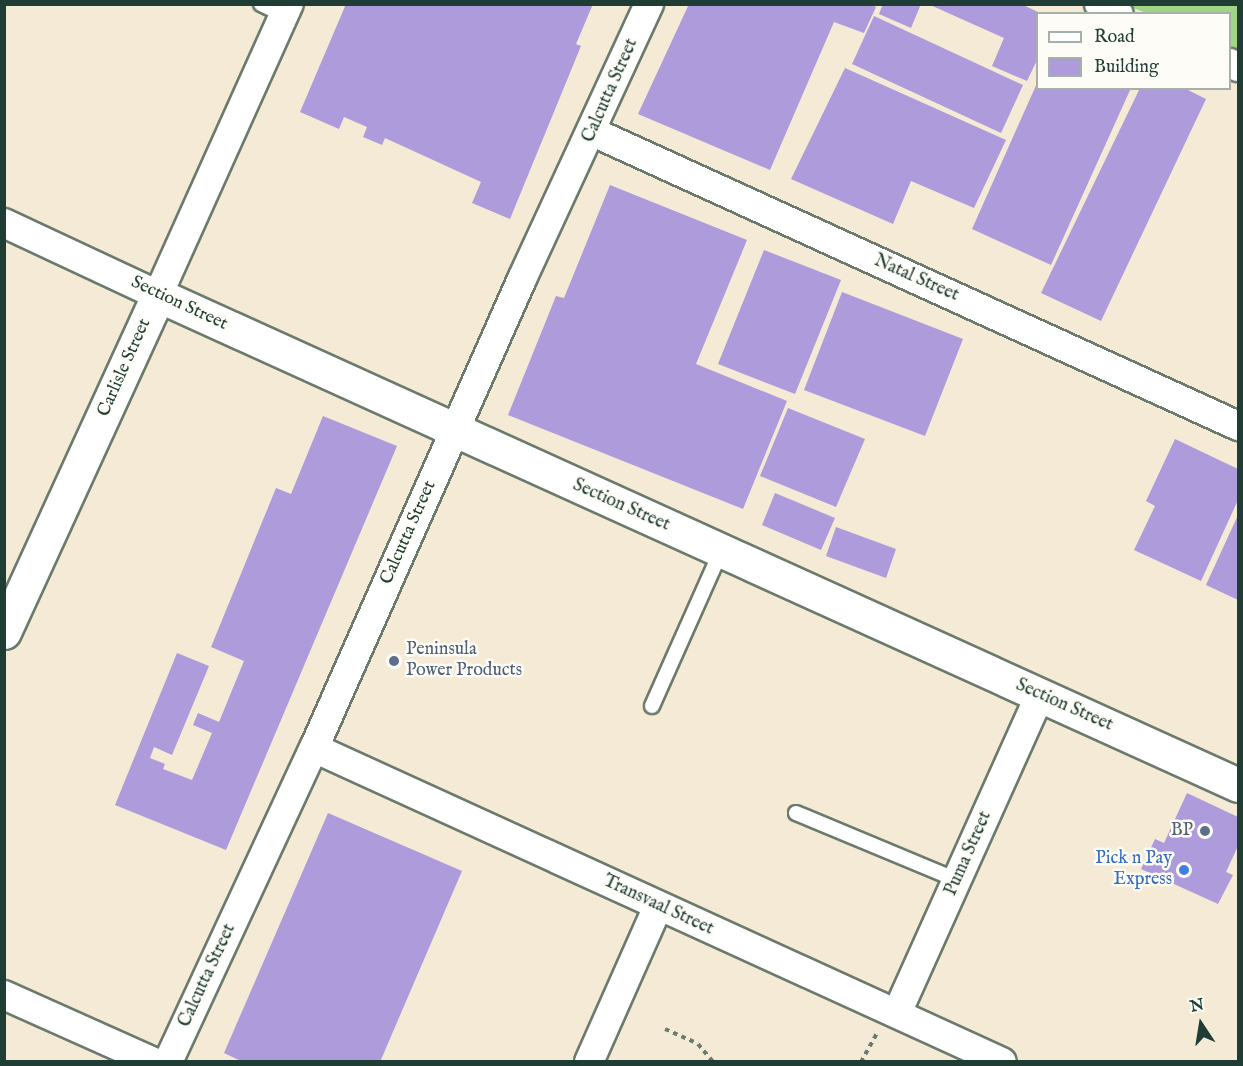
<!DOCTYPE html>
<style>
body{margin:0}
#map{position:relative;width:1243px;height:1066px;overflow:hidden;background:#f4ead5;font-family:"IM FELL English",serif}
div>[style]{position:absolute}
.green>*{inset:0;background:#a0d586}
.building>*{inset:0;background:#ae9bdb}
.path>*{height:4px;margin-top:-2px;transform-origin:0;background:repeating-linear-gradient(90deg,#6a7a6c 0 4.5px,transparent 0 9px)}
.roads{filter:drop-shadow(2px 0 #6a7a6c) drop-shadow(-2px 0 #6a7a6c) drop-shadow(0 2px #6a7a6c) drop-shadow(0 -2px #6a7a6c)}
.service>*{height:14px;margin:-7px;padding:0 7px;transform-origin:7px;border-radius:7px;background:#fff}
.minor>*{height:28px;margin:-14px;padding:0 14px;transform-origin:14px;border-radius:14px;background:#fff}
.tertiary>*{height:33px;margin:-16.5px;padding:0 16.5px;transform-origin:16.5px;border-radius:16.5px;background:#fff}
.dots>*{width:16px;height:16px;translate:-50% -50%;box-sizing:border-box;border:3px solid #fdfcf7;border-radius:50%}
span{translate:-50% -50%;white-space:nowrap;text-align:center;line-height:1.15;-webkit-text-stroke:5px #fdfcf7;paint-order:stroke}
.street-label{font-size:18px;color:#1f3d34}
.service-label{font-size:18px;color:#4e5e75}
.left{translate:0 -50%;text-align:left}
.right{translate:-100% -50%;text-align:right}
.shop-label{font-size:18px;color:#366cbe}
.frame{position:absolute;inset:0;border:6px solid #1f3d34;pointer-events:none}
.legend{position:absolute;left:1036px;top:12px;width:195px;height:78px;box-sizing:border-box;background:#fdfcf7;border:2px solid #a4b0a9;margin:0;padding:8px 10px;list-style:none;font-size:18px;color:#1f3d34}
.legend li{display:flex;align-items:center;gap:12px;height:30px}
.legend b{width:30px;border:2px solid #a4b0a9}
.north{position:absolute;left:1171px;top:994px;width:60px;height:60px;-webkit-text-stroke:4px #fdfcf7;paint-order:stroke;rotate:348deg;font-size:16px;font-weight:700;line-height:24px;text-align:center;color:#1f3d34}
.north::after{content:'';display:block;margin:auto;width:21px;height:27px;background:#1f3d34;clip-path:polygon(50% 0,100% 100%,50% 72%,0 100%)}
</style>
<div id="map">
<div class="green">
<div style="clip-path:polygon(1126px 5px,1238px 5px,1238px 56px,1230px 52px,1230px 14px,1146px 13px)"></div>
</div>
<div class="building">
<div style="clip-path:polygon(346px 4px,593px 4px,576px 44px,581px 46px,510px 219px,472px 203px,481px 182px,385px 138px,382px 145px,363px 137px,367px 127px,344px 117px,339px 129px,300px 112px)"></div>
<div style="clip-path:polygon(689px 4px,870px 4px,876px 7px,864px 33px,834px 22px,770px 170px,638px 114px)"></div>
<div style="clip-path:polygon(883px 4px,921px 4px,911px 28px,879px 14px)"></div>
<div style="clip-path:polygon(928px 4px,1021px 4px,1038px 12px,1038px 58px,1027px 81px,992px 66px,1004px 38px)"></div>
<div style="clip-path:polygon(874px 16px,1023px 85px,1001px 133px,852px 64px)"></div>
<div style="clip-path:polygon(845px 68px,1006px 140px,974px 208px,911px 181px,893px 224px,791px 179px)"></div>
<div style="clip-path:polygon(1038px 81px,1038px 88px,1131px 88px,1051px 265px,972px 229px)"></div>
<div style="clip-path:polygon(1140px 88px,1184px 88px,1206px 99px,1101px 321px,1041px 293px)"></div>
<div style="clip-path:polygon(610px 185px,747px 240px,696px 364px,787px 401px,743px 509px,508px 415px,556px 296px,564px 298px)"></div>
<div style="clip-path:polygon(764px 250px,841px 280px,795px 394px,718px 364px)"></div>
<div style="clip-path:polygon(842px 292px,963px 339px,925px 436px,804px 390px)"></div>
<div style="clip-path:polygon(788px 408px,865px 439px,836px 507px,760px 476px)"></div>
<div style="clip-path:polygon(323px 416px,397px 446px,226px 850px,115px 805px,177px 653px,209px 666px,172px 755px,154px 747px,150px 758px,165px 764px,163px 769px,192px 780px,212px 733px,193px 725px,198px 713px,219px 722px,244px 661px,211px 647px,276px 488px,291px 494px)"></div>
<div style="clip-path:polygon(1175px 439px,1238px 469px,1238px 500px,1201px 581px,1134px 550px,1155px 506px,1146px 501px)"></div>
<div style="clip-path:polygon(775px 493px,835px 518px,821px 550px,762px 525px)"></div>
<div style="clip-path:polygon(1238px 515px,1238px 600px,1206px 585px)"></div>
<div style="clip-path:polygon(836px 527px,896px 549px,886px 578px,826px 556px)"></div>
<div style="clip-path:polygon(1187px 793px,1238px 817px,1238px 846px,1226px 872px,1233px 875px,1218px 904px,1141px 869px,1155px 839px,1164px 843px)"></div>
<div style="clip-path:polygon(328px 813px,462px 871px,380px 1062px,243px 1062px,224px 1053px)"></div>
</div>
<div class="path">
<div style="left:665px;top:1029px;width:36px;rotate:24deg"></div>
<div style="left:698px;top:1044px;width:23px;rotate:50deg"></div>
<div style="left:861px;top:1062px;width:33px;rotate:-61deg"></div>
</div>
<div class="roads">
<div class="service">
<div style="left:261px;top:4px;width:25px;rotate:26deg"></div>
<div style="left:652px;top:706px;width:170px;rotate:-66deg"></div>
<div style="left:796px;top:813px;width:174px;rotate:22.6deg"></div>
</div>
<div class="minor">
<div style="left:1099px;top:4px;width:22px;rotate:27deg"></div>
<div style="left:1230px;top:63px;width:9px;rotate:27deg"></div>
<div style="left:593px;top:132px;width:709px;rotate:24.5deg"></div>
<div style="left:4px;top:223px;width:170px;rotate:25.1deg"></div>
<div style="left:158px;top:295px;width:319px;rotate:-65.8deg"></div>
<div style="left:314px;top:748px;width:756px;rotate:24.53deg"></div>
<div style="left:4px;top:995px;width:164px;rotate:24.1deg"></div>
<div style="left:897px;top:1013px;width:349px;rotate:-65.8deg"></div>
<div style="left:168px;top:1062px;width:346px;rotate:-65.1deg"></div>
<div style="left:314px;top:748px;width:513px;rotate:-66.08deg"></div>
<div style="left:522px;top:279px;width:303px;rotate:-65.2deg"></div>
<div style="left:589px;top:1062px;width:171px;rotate:-66.1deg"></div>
</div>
<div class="tertiary">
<div style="left:4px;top:632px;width:371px;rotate:-65.4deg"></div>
<div style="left:158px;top:295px;width:1186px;rotate:24.4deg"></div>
</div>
</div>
<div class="dots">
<div style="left:394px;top:661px;background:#5c6f8a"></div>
<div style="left:1205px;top:831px;background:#5c6f8a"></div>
<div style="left:1184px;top:870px;background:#3f7fe0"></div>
</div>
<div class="street-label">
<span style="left:611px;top:91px;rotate:-66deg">Calcutta Street</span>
<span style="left:916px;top:279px;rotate:24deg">Natal Street</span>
<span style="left:179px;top:304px;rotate:25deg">Section Street</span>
<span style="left:125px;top:368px;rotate:-66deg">Carlisle Street</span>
<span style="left:621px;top:506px;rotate:24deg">Section Street</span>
<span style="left:409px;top:533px;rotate:-66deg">Calcutta Street</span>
<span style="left:1064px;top:706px;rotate:24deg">Section Street</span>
<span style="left:969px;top:854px;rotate:-66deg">Puma Street</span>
<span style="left:658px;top:906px;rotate:25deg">Transvaal Street</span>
<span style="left:208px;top:976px;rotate:-65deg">Calcutta Street</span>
</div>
<div class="service-label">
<span class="left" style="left:406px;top:661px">Peninsula<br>Power Products</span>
<span class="right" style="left:1193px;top:831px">BP</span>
</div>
<div class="shop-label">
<span class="right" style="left:1172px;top:870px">Pick n Pay<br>Express</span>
</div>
<div class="frame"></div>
<ul class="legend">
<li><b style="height:8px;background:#fff"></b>Road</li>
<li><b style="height:16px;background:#ae9bdb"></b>Building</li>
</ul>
<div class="north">N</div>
</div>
